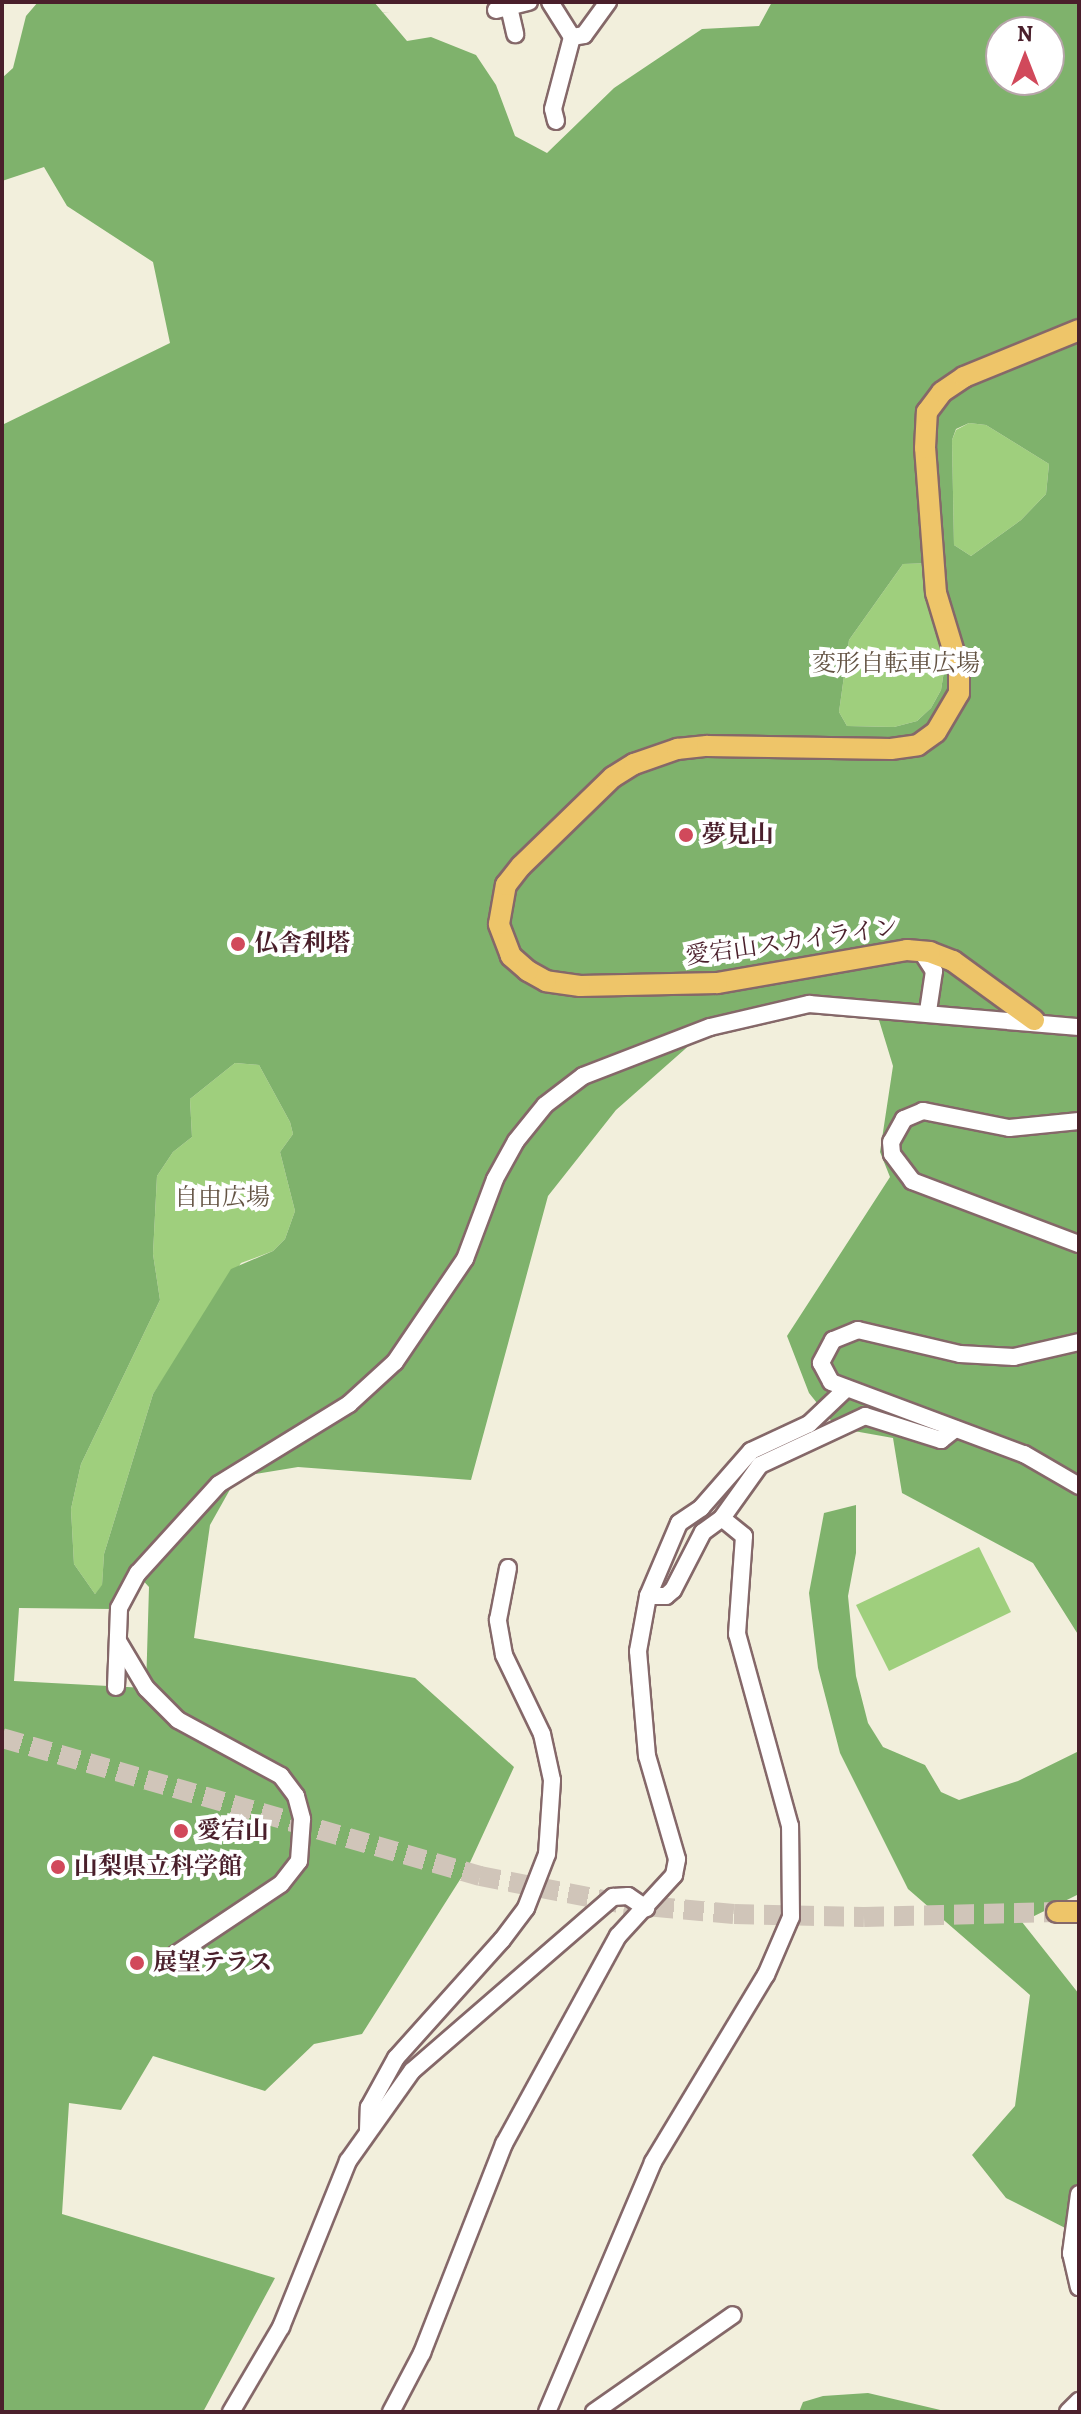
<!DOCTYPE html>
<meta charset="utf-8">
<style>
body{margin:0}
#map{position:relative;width:1081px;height:2414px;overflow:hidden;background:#f2efdc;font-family:Alegreya,"Noto Serif JP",serif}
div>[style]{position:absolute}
.green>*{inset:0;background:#9fcf7d}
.forest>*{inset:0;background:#7fb26c}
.major-tunnel>*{height:20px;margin-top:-10px;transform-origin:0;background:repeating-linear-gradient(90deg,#d0c5b9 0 20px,transparent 0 30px)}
.roads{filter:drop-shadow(2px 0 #856869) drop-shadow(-2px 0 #856869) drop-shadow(0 2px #856869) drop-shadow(0 -2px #856869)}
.minor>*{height:16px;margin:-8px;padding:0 8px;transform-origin:8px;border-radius:8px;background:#fff}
.major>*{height:20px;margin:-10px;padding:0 10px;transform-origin:10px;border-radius:10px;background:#eec569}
.dots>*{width:22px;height:22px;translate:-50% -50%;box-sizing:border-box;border:4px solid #fff;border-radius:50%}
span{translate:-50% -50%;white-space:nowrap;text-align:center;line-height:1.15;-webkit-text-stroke:8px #fff;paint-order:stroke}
.park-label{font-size:24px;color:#645444}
.poi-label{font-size:24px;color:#4a1f2b;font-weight:700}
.left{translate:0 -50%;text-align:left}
.street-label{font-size:24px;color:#4a1f2b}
.frame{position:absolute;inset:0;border:4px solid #4a1f2b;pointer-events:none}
.north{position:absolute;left:985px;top:16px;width:80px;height:80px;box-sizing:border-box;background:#fff;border:2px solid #b7a5aa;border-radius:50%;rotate:0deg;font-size:22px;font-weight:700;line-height:32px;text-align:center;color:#4a1f2b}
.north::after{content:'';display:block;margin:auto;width:28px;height:36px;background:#d1495b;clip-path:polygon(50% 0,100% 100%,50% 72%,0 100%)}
</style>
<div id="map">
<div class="green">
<div style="clip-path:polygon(969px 423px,986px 425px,1049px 464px,1046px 494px,1021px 520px,971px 556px,954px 545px,952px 440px,956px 430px)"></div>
<div style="clip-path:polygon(934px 563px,950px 633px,941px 690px,931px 708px,917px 721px,894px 727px,847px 726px,839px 712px,849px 640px,903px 564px)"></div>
<div style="clip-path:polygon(235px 1063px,259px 1065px,290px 1122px,293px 1134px,280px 1152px,295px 1211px,285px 1239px,273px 1251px,241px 1263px,153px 1394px,104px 1554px,102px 1586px,95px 1594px,74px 1564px,71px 1509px,81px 1464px,160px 1300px,153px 1254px,157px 1176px,173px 1152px,192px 1137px,190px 1099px)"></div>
<div style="clip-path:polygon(979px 1547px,1011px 1612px,889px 1671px,856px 1605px)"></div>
</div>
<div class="forest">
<div style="clip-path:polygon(evenodd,38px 2px,374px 2px,407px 41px,431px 37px,476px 55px,496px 85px,515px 136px,547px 153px,614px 88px,702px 29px,759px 26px,772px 2px,1079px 2px,1079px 1636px,1033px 1563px,902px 1493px,893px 1438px,837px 1428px,809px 1393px,787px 1336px,890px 1177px,880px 1152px,893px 1066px,875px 1007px,809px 1004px,710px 1027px,616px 1110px,548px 1196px,471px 1480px,298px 1467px,237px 1477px,210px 1525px,194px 1638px,415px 1678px,514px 1767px,468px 1867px,362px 2034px,314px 2044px,265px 2091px,153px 2056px,121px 2110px,69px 2103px,62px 2214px,275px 2278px,203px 2412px,2px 2412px,2px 425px,170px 343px,153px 262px,67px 206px,44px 167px,2px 181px,2px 78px,13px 68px,26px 16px,38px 2px,1001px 32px,1049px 32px,1049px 80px,1001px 80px,1001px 32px,38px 2px,969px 423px,986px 425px,1049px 464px,1046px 494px,1021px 520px,971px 556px,954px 545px,952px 440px,956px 429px,969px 423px,38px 2px,934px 563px,950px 633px,941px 690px,931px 708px,917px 721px,894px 727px,847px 726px,839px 712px,849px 640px,903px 564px,934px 563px,38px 2px,235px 1063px,259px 1065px,290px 1122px,293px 1134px,280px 1152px,295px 1211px,285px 1239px,273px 1251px,231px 1269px,153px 1394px,104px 1554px,102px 1585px,95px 1594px,74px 1564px,71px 1509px,81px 1464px,160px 1300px,153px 1254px,157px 1176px,173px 1152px,192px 1137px,190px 1099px,235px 1063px,38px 2px,137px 1574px,149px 1587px,146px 1688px,14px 1681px,19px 1608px,113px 1609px,137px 1574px)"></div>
<div style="clip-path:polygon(856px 1505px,856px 1553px,848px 1596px,856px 1676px,868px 1723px,883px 1747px,925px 1765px,941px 1792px,959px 1800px,1018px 1781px,1079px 1751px,1079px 1894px,1022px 1922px,1079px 1994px,1079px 2235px,1006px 2198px,972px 2155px,1015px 2106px,1030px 1995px,908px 1889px,840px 1753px,818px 1668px,809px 1593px,824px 1513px)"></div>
<div style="clip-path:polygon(868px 2393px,949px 2412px,799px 2412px,803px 2402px,823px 2396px)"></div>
</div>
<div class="major-tunnel">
<div style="left:2px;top:1738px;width:498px;rotate:16.1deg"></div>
<div style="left:480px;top:1876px;width:147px;rotate:11deg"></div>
<div style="left:624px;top:1904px;width:110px;rotate:5.2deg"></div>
<div style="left:734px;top:1914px;width:130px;rotate:1.3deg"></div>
<div style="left:864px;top:1917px;width:193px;rotate:-1.5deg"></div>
</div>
<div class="roads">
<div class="minor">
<div style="left:550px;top:2px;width:41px;rotate:57.8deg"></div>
<div style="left:572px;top:37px;width:12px;rotate:-9deg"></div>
<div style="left:584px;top:35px;width:41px;rotate:-54deg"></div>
<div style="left:509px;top:7px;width:28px;rotate:77deg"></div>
<div style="left:496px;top:10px;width:34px;rotate:-14deg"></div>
<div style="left:556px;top:121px;width:12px;rotate:-104deg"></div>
<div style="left:553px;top:109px;width:74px;rotate:-75.2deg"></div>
<div style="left:921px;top:951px;width:24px;rotate:57deg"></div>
<div style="left:934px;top:971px;width:40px;rotate:98.5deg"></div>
<div style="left:1079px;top:1121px;width:70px;rotate:174.3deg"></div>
<div style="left:1009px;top:1128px;width:88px;rotate:-168.8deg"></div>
<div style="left:923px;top:1111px;width:21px;rotate:157deg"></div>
<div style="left:904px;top:1119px;width:26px;rotate:119deg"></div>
<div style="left:891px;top:1142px;width:12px;rotate:85deg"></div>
<div style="left:892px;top:1154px;width:34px;rotate:53deg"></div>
<div style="left:912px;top:1181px;width:178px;rotate:20.7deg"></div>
<div style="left:1079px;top:1342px;width:67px;rotate:167deg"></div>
<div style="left:1014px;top:1357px;width:54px;rotate:-176.8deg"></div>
<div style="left:960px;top:1354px;width:105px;rotate:-166.8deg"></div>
<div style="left:858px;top:1330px;width:27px;rotate:158deg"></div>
<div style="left:833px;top:1340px;width:26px;rotate:118deg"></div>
<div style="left:821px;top:1363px;width:21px;rotate:62deg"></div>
<div style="left:831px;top:1382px;width:206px;rotate:20.5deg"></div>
<div style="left:1024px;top:1454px;width:64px;rotate:30.2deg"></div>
<div style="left:648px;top:1596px;width:18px"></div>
<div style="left:666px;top:1596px;width:9px;rotate:-41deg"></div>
<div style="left:673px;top:1590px;width:65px;rotate:-62.7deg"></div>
<div style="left:703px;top:1532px;width:24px;rotate:-36deg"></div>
<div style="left:722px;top:1518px;width:65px;rotate:-54.4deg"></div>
<div style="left:760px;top:1465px;width:116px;rotate:-25deg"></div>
<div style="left:865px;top:1416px;width:80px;rotate:17.5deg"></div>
<div style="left:941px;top:1440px;width:18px;rotate:-38deg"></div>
<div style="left:118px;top:1641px;width:55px;rotate:59.2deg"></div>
<div style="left:146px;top:1688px;width:45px;rotate:45deg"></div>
<div style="left:178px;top:1720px;width:117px;rotate:28.5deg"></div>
<div style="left:281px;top:1776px;width:25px;rotate:53deg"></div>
<div style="left:296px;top:1796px;width:24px;rotate:75deg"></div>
<div style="left:302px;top:1819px;width:42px;rotate:94.1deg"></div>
<div style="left:299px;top:1861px;width:29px;rotate:128deg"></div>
<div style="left:281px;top:1884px;width:128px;rotate:146.2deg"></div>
<div style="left:116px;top:1687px;width:79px;rotate:-87.8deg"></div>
<div style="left:119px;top:1608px;width:40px;rotate:-62deg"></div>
<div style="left:138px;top:1573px;width:120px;rotate:-47.7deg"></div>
<div style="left:219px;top:1484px;width:153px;rotate:-31.6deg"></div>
<div style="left:349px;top:1404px;width:62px;rotate:-42.4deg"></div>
<div style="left:395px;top:1362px;width:125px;rotate:-55.8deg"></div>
<div style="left:465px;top:1259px;width:85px;rotate:-69.4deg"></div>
<div style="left:495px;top:1179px;width:43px;rotate:-61.1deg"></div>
<div style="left:516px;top:1141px;width:46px;rotate:-51.1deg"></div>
<div style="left:545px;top:1105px;width:48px;rotate:-37.3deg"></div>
<div style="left:583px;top:1076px;width:136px;rotate:-21.1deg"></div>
<div style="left:710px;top:1027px;width:102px;rotate:-13.1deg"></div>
<div style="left:809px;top:1004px;width:271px;rotate:4.9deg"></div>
<div style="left:368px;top:2130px;width:23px;rotate:-88deg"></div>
<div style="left:369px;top:2107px;width:56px;rotate:-61.1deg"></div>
<div style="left:396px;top:2058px;width:159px;rotate:-48.1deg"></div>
<div style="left:502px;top:1940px;width:40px;rotate:-53deg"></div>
<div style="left:526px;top:1908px;width:58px;rotate:-68.7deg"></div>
<div style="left:547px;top:1854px;width:74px;rotate:-86.1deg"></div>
<div style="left:552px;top:1780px;width:47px;rotate:-102.3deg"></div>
<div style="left:542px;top:1734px;width:88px;rotate:-115.7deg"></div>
<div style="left:504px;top:1655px;width:36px;rotate:-100deg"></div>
<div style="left:498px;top:1620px;width:53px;rotate:-79.1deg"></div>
<div style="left:1079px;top:2194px;width:60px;rotate:97.7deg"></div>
<div style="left:1071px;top:2253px;width:35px;rotate:77deg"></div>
<div style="left:231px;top:2412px;width:99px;rotate:-59.5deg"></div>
<div style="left:281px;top:2327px;width:179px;rotate:-68deg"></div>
<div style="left:348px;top:2161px;width:110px;rotate:-54.6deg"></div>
<div style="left:412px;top:2071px;width:266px;rotate:-40.9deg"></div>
<div style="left:613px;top:1897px;width:15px;rotate:-4deg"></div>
<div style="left:628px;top:1896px;width:22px;rotate:34deg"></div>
<div style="left:391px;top:2412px;width:67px;rotate:-62.3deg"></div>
<div style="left:422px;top:2353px;width:225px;rotate:-68.6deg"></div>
<div style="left:504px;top:2144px;width:237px;rotate:-61.3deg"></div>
<div style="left:618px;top:1936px;width:83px;rotate:-47.4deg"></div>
<div style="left:674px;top:1875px;width:16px;rotate:-79deg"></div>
<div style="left:677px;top:1859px;width:107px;rotate:-106.2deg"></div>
<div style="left:647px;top:1756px;width:105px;rotate:-94.9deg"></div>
<div style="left:638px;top:1651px;width:56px;rotate:-79.7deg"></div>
<div style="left:648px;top:1596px;width:79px;rotate:-67deg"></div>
<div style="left:679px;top:1523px;width:27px;rotate:-34deg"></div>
<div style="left:701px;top:1508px;width:76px;rotate:-48.7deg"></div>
<div style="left:751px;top:1451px;width:64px;rotate:-25deg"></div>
<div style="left:809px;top:1424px;width:52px;rotate:-43.5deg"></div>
<div style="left:547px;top:2412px;width:272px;rotate:-67deg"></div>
<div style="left:653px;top:2162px;width:218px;rotate:-58.9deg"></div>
<div style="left:766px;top:1975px;width:63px;rotate:-66.7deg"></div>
<div style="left:791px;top:1917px;width:91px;rotate:-90.6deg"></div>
<div style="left:790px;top:1826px;width:199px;rotate:-105.4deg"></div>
<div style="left:737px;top:1634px;width:98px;rotate:-85.9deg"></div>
<div style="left:744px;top:1536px;width:28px;rotate:-141deg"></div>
<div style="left:594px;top:2412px;width:169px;rotate:-34.9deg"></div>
<div style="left:1068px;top:2412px;width:16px;rotate:-45deg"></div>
</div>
<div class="major">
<div style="left:1034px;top:1020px;width:100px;rotate:-143.9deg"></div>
<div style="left:953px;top:961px;width:25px;rotate:-159deg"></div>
<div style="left:930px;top:952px;width:23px;rotate:-175deg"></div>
<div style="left:907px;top:950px;width:193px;rotate:170.1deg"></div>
<div style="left:717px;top:983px;width:137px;rotate:178.7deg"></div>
<div style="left:580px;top:986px;width:34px;rotate:-172deg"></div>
<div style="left:546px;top:981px;width:21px;rotate:-151deg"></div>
<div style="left:528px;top:971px;width:23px;rotate:-139deg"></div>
<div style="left:511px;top:956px;width:34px;rotate:-111deg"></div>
<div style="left:499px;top:924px;width:40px;rotate:-80deg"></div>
<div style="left:506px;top:885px;width:24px;rotate:-52deg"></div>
<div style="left:521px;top:866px;width:128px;rotate:-44.1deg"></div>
<div style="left:613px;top:777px;width:25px;rotate:-32deg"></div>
<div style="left:634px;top:764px;width:46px;rotate:-19.2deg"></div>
<div style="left:677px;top:749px;width:30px;rotate:-6deg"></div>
<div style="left:707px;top:746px;width:184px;rotate:0.9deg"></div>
<div style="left:891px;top:749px;width:27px;rotate:-8deg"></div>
<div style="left:918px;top:745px;width:22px;rotate:-36deg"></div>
<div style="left:936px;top:732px;width:45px;rotate:-59.5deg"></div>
<div style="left:959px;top:693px;width:24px;rotate:-90deg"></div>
<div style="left:959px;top:669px;width:79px;rotate:-106.8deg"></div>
<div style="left:936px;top:593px;width:145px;rotate:-94.3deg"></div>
<div style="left:925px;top:448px;width:36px;rotate:-87deg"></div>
<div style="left:927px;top:412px;width:25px;rotate:-53deg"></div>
<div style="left:942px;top:392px;width:27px;rotate:-34deg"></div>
<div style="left:964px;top:377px;width:124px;rotate:-22.2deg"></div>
<div style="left:1057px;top:1912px;width:22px"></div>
</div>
</div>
<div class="dots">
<div style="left:686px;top:835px;background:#d1495b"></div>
<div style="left:238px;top:944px;background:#d1495b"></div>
<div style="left:181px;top:1831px;background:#d1495b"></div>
<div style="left:58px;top:1867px;background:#d1495b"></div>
<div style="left:137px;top:1963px;background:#d1495b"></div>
</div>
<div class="park-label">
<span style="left:896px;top:664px">変形自転車広場</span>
<span style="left:222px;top:1198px">自由広場</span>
</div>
<div class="poi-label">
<span class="left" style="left:702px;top:835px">夢見山</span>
<span class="left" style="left:254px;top:944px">仏舎利塔</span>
<span class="left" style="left:197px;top:1831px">愛宕山</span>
<span class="left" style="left:74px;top:1867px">山梨県立科学館</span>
<span class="left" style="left:153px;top:1963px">展望テラス</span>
</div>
<div class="street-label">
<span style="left:792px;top:942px;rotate:-8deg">愛宕山スカイライン</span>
</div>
<div class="frame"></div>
<div class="north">N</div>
</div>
